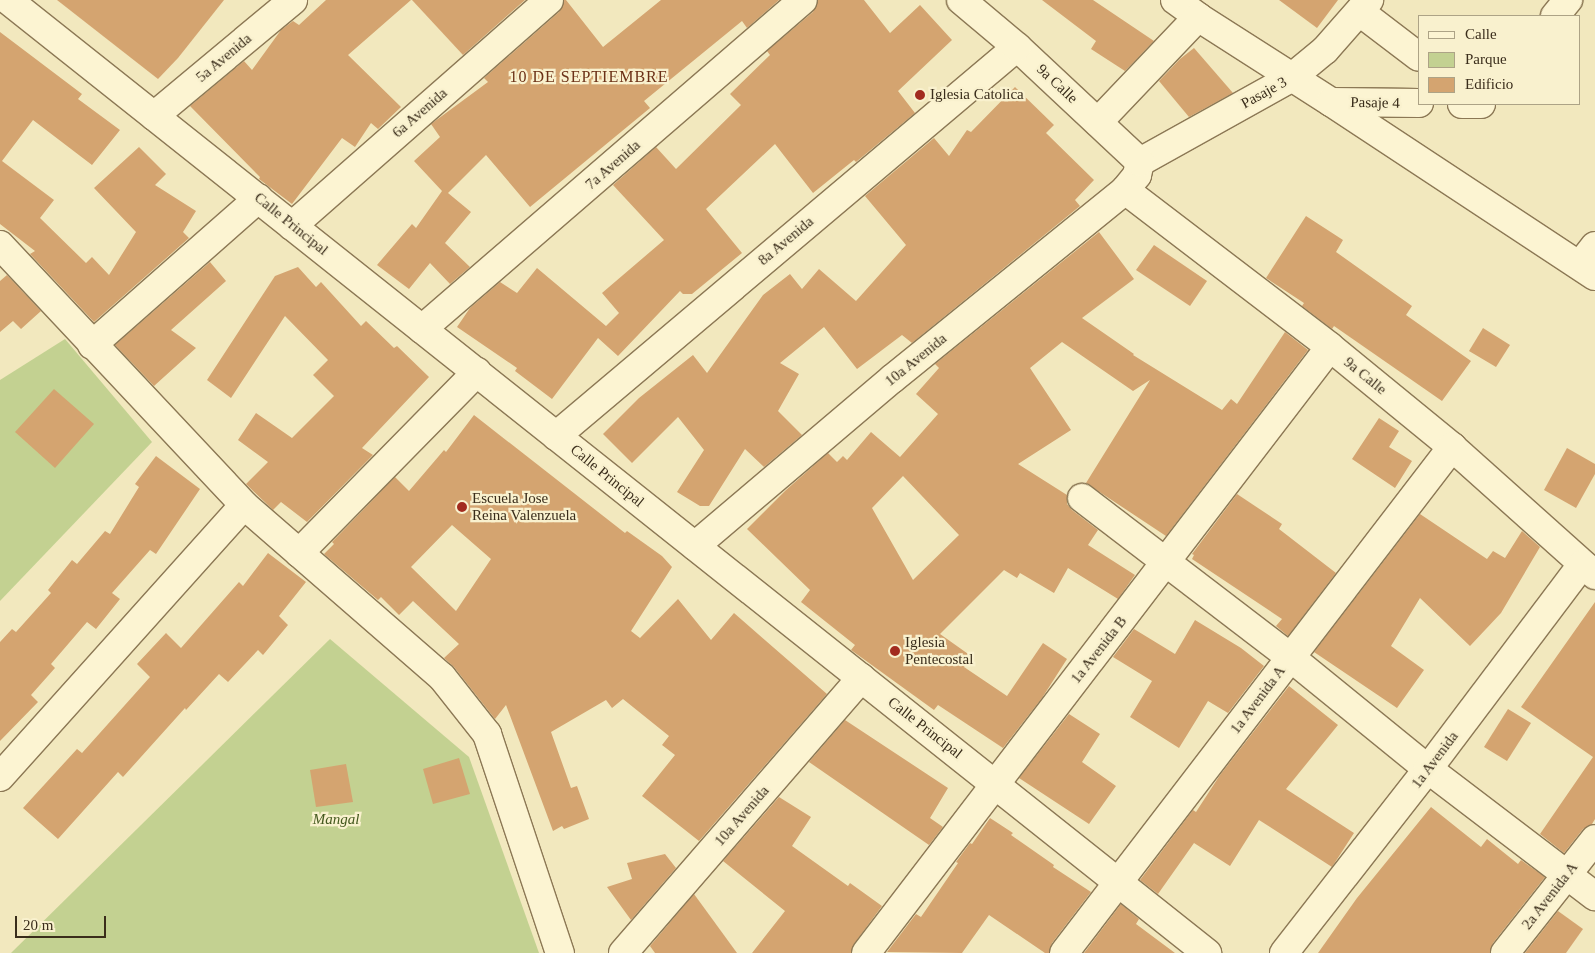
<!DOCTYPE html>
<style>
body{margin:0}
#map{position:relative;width:1595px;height:953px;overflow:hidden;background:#f2e8be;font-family:"Times New Roman",serif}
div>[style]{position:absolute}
.green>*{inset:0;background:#c3d191}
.building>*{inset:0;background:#d4a470}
.roads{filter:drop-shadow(1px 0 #8c7855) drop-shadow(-1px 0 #8c7855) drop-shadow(0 1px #8c7855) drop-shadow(0 -1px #8c7855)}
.minor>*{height:28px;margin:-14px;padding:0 14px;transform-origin:14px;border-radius:14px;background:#fcf4d2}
.dots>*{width:14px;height:14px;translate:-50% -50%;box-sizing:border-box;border:2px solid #f9f1ce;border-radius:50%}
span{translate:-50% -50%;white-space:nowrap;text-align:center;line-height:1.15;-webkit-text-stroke:4.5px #f9f1ce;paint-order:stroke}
.street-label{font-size:15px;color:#3a2d1b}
.poi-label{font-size:15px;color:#3a2d1b}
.left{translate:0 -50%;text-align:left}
.park-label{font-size:15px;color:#45591f;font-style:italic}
.neighbourhood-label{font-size:16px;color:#6b3016;letter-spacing:1px}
.legend{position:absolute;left:1418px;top:15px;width:162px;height:90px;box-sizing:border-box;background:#f9f1ce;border:1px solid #ada386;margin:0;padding:6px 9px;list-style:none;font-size:15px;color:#3a2d1b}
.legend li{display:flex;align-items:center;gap:10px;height:25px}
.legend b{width:25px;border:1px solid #ada386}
.scale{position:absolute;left:15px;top:916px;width:91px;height:22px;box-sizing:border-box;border:2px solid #3a2d1b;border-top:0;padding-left:6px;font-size:15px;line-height:18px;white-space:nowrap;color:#3a2d1b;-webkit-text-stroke:4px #f9f1ce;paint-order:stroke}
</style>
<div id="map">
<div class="green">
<div style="clip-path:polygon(65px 339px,152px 442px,0 601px,0 380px)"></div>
<div style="clip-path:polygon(330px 639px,469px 757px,539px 953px,11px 953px)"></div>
</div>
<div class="building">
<div style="clip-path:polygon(57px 0,224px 0,178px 58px,158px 79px)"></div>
<div style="clip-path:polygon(326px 0,411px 0,348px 55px,401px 107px,378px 129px,371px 123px,355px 147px,342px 138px,292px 204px,259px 179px,260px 177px,190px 106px,244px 61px,252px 70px,281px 30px,293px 21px,299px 25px)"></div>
<div style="clip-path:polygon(412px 0,525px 0,463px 55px)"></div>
<div style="clip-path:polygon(564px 0,566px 0,603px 47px,661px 0,779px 0,747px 28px,742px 21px,644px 101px,650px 108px,530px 207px,486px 155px,448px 193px,471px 212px,445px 243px,470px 267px,450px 284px,430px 263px,409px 289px,377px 265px,412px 224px,416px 228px,442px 191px,414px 161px,440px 137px,431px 124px,488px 82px,484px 78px,559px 12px)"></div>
<div style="clip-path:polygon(818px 0,864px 0,890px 33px,920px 5px,952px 40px,898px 91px,915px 113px,856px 162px,854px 160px,813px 193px,775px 144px,706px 209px,742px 253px,692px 294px,683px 294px,680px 291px,618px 356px,598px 338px,552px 399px,515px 371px,517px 368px,457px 327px,470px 308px,500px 282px,517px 293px,537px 268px,606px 326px,619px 313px,602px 293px,664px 240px,613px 185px,656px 147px,676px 169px,741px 105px,730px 94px,770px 55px,767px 51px,813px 12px)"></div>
<div style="clip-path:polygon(1042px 0,1093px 0,1154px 41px,1125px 71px,1091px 49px,1096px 41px)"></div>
<div style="clip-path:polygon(1279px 0,1338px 0,1317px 28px)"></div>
<div style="clip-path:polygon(0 32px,82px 94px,78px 99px,120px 130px,92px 165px,33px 120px,2px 161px,54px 200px,40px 218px,86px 263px,92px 257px,109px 275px,136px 232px,94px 188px,139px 147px,166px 174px,155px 185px,196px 211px,183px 232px,189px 238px,94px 322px,30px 254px,35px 251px,0 224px)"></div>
<div style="clip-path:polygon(1194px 48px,1233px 93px,1189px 117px,1159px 81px,1180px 59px)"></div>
<div style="clip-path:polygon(1015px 87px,1054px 125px,1046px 133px,1094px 180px,1075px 200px,1080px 206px,912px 343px,902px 335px,857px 369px,824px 327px,780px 363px,799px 374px,778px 411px,802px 435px,764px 467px,745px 449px,709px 506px,700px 506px,677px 492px,704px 450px,678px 417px,632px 463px,603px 434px,639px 398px,693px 355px,707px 373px,763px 295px,790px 274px,802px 289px,819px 269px,856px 301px,906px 245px,865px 196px,934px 138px,949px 156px,967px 130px,971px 132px)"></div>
<div style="clip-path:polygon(1306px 216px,1343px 240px,1336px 252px,1412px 306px,1406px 315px,1471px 361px,1442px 401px,1334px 326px,1332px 329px,1302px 306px,1304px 303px,1266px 278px)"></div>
<div style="clip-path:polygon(evenodd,1099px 232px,1134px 279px,1082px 318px,1134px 354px,1133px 355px,1222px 410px,1231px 399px,1237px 404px,1285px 332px,1308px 350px,1166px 536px,1086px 483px,1150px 380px,1133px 391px,1062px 342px,1030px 368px,1071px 430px,1018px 464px,1067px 495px,1067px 504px,1072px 510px,1098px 530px,1088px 545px,1135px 575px,1118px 599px,1068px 568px,1054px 593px,1020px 573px,1017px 578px,1004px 570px,940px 634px,971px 656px,964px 667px,1007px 696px,1043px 643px,1067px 659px,1042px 698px,1003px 748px,938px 705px,934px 710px,851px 650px,855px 645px,801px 602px,810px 590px,747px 529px,786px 490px,828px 453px,837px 462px,843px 456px,847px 460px,871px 432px,900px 457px,938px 414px,916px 394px,939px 368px,935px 364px,1099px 232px,903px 476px,959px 535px,913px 580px,872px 508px,903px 476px)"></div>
<div style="clip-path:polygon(1154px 245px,1207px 281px,1190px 306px,1136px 270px)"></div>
<div style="clip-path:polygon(210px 262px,226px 281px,171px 330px,196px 348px,154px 386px,115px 345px)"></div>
<div style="clip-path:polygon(298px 267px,316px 287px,321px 282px,361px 326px,366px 321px,394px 348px,397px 346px,429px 377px,362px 448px,373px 455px,307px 522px,281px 502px,273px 510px,246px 484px,268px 462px,238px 440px,256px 413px,292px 438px,334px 396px,313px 375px,328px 360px,285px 316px,231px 398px,207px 380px,275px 276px)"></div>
<div style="clip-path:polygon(7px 275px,41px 311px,21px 329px,13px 321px,0 332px,0 281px)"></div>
<div style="clip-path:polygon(1483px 328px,1510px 345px,1496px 367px,1469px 351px)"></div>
<div style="clip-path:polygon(54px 389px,94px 424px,55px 468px,15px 432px)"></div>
<div style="clip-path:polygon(evenodd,474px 415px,625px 533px,627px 531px,662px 556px,672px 567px,631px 631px,640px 638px,678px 599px,711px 640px,734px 613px,827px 694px,699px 841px,642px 796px,675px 755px,662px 745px,669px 736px,623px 699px,612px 708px,606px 700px,551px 732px,571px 788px,577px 786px,589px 819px,564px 829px,562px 826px,553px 831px,506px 705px,495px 719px,454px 667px,444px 658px,459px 644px,413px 601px,399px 615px,381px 597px,378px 600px,324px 554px,334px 544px,332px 542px,395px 477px,409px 491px,444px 450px,446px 452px,474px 415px,452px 525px,491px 559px,456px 611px,411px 567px,452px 525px)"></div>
<div style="clip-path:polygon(1379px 418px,1399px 431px,1389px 447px,1412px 461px,1395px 488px,1352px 459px)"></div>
<div style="clip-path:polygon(1567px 448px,1595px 464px,1595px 474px,1576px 508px,1544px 490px)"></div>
<div style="clip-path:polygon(156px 456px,200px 489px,156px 554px,150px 550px,112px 593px,120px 599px,96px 629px,87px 622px,51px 664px,55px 668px,31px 695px,38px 702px,0 741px,0 642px,12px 629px,16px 632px,51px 593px,48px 590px,72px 560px,77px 564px,105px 531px,110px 534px,139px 487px,135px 484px)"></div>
<div style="clip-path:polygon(1237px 494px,1282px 524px,1279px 529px,1336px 573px,1288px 636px,1276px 626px,1282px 619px,1192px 559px,1194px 555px,1192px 554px)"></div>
<div style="clip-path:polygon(1420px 514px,1487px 559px,1493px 551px,1505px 558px,1522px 531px,1540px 547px,1501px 613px,1470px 646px,1420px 598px,1391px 646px,1424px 670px,1397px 708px,1314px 652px)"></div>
<div style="clip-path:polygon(268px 553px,306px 582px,279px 616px,288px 625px,263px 655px,258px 650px,228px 682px,219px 674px,186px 710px,185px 708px,123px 777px,118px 772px,58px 839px,23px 808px,77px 749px,82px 753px,150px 677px,137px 664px,166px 633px,181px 648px,239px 582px,243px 586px)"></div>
<div style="clip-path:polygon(1595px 602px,1595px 819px,1592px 824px,1583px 829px,1564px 853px,1540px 834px,1593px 757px,1521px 707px)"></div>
<div style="clip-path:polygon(1195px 620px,1241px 648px,1264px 666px,1228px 713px,1208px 701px,1179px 748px,1130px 717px,1152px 681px,1113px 657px,1134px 629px,1175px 654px)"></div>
<div style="clip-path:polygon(1289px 686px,1338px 725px,1286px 789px,1354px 833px,1332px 867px,1259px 820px,1230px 866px,1194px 843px,1158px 894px,1140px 880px,1193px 810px,1196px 812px,1220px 775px)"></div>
<div style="clip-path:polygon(1508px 709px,1531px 723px,1507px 761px,1484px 747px)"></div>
<div style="clip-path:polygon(1069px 714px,1100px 734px,1082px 762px,1116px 786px,1089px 824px,1019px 778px)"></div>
<div style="clip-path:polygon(845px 720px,948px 788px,930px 818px,943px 827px,929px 845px,809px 762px)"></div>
<div style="clip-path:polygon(459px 758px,470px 794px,433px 804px,423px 769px)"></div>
<div style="clip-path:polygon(346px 764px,353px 802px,316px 807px,310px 770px)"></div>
<div style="clip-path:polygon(779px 797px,811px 817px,792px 846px,848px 886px,850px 883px,882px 906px,854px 944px,851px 953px,752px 953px,785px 911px,723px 861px)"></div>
<div style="clip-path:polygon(1431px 807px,1481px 847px,1487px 839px,1518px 864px,1521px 860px,1545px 877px,1493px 943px,1490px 953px,1318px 953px,1357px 898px)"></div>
<div style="clip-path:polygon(990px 818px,1013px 833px,1011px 835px,1054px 865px,1053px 867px,1091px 892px,1052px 943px,1049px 953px,1045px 953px,989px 915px,962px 953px,887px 952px,916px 914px,921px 917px,958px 863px,956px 862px,970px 843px,972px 844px)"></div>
<div style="clip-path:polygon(665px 854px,676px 868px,631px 920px,607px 887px,632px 879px,627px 863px)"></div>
<div style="clip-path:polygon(694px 894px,737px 953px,655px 953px,650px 946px)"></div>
<div style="clip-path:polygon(1121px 904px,1139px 919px,1136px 924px,1175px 953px,1084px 953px)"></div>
<div style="clip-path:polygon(1558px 911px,1583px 929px,1566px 953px,1525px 953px)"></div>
</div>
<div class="roads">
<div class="minor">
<div style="left:8px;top:0;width:1532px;rotate:38.48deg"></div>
<div style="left:1175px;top:0;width:29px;rotate:36deg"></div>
<div style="left:1198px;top:17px;width:158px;rotate:32.6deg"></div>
<div style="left:1331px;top:102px;width:316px;rotate:33.4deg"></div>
<div style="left:1360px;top:12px;width:74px;rotate:37.3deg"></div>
<div style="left:1555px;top:16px;width:21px;rotate:-51deg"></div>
<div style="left:1331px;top:102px;width:88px;rotate:0.7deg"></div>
<div style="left:1462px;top:104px;width:19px"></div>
<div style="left:154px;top:116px;width:181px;rotate:-39.8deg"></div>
<div style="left:1098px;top:122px;width:145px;rotate:-46.4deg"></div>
<div style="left:1140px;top:162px;width:173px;rotate:-29.1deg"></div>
<div style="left:1291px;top:78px;width:44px;rotate:-39.5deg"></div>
<div style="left:1325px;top:50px;width:67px;rotate:-48.7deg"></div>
<div style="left:1125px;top:190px;width:258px;rotate:37.4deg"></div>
<div style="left:1330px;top:347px;width:158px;rotate:39.3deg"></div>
<div style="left:1452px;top:447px;width:192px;rotate:41.8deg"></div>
<div style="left:292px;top:226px;width:342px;rotate:-41.3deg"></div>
<div style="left:0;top:245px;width:357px;rotate:46.8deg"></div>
<div style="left:244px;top:505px;width:262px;rotate:41deg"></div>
<div style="left:442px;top:677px;width:73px;rotate:51.7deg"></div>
<div style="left:487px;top:734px;width:231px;rotate:71.6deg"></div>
<div style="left:1580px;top:265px;width:24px;rotate:-52deg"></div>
<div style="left:422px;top:329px;width:503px;rotate:-40.81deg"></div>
<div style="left:92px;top:345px;width:222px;rotate:-41.4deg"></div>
<div style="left:556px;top:436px;width:603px;rotate:-40.16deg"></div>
<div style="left:1082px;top:498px;width:262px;rotate:37.4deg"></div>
<div style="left:1290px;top:657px;width:178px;rotate:39.1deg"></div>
<div style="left:1428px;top:769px;width:210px;rotate:37.3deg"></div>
<div style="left:695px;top:546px;width:258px;rotate:-40.3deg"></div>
<div style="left:892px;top:379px;width:300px;rotate:-39deg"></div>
<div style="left:1125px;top:190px;width:19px;rotate:-51deg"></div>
<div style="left:1137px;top:175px;width:13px;rotate:-77deg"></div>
<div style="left:1140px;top:162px;width:168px;rotate:-136.9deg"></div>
<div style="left:1017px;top:47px;width:73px;rotate:-140deg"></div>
<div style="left:299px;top:553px;width:254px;rotate:-45.5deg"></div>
<div style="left:0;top:777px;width:365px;rotate:-48.1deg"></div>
<div style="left:623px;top:953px;width:364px;rotate:-49.1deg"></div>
<div style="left:866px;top:953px;width:763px;rotate:-52.56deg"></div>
<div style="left:1064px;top:953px;width:638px;rotate:-52.52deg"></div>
<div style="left:1284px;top:953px;width:234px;rotate:-52deg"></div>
<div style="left:1428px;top:769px;width:256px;rotate:-53deg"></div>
<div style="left:1505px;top:953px;width:145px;rotate:-51.7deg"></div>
</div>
</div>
<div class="dots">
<div style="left:920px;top:95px;background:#a22b1f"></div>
<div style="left:462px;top:507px;background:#a22b1f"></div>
<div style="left:895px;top:651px;background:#a22b1f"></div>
</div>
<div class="street-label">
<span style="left:224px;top:58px;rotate:-40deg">5a Avenida</span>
<span style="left:1057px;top:84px;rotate:43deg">9a Calle</span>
<span style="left:1264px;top:93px;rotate:-29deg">Pasaje 3</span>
<span style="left:1375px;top:103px;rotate:1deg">Pasaje 4</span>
<span style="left:420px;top:113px;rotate:-41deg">6a Avenida</span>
<span style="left:613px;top:165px;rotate:-41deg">7a Avenida</span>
<span style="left:291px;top:224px;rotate:39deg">Calle Principal</span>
<span style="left:786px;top:241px;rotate:-40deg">8a Avenida</span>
<span style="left:916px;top:360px;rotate:-39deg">10a Avenida</span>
<span style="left:1365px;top:376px;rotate:39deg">9a Calle</span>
<span style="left:607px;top:476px;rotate:39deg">Calle Principal</span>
<span style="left:1099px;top:650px;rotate:-52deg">1a Avenida B</span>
<span style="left:1258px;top:700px;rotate:-53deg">1a Avenida A</span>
<span style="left:925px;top:728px;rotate:38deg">Calle Principal</span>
<span style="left:1435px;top:760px;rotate:-53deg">1a Avenida</span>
<span style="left:742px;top:816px;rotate:-49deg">10a Avenida</span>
<span style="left:1550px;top:896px;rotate:-52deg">2a Avenida A</span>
</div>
<div class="poi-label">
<span class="left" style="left:930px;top:95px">Iglesia Catolica</span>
<span class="left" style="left:472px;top:507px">Escuela Jose<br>Reina Valenzuela</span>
<span class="left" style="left:905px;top:651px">Iglesia<br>Pentecostal</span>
</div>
<div class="park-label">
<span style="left:336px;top:820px">Mangal</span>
</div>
<div class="neighbourhood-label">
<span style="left:589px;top:77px">10 DE SEPTIEMBRE</span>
</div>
<ul class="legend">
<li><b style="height:6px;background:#fcf4d2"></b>Calle</li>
<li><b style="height:14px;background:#c3d191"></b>Parque</li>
<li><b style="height:14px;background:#d4a470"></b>Edificio</li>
</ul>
<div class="scale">20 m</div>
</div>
